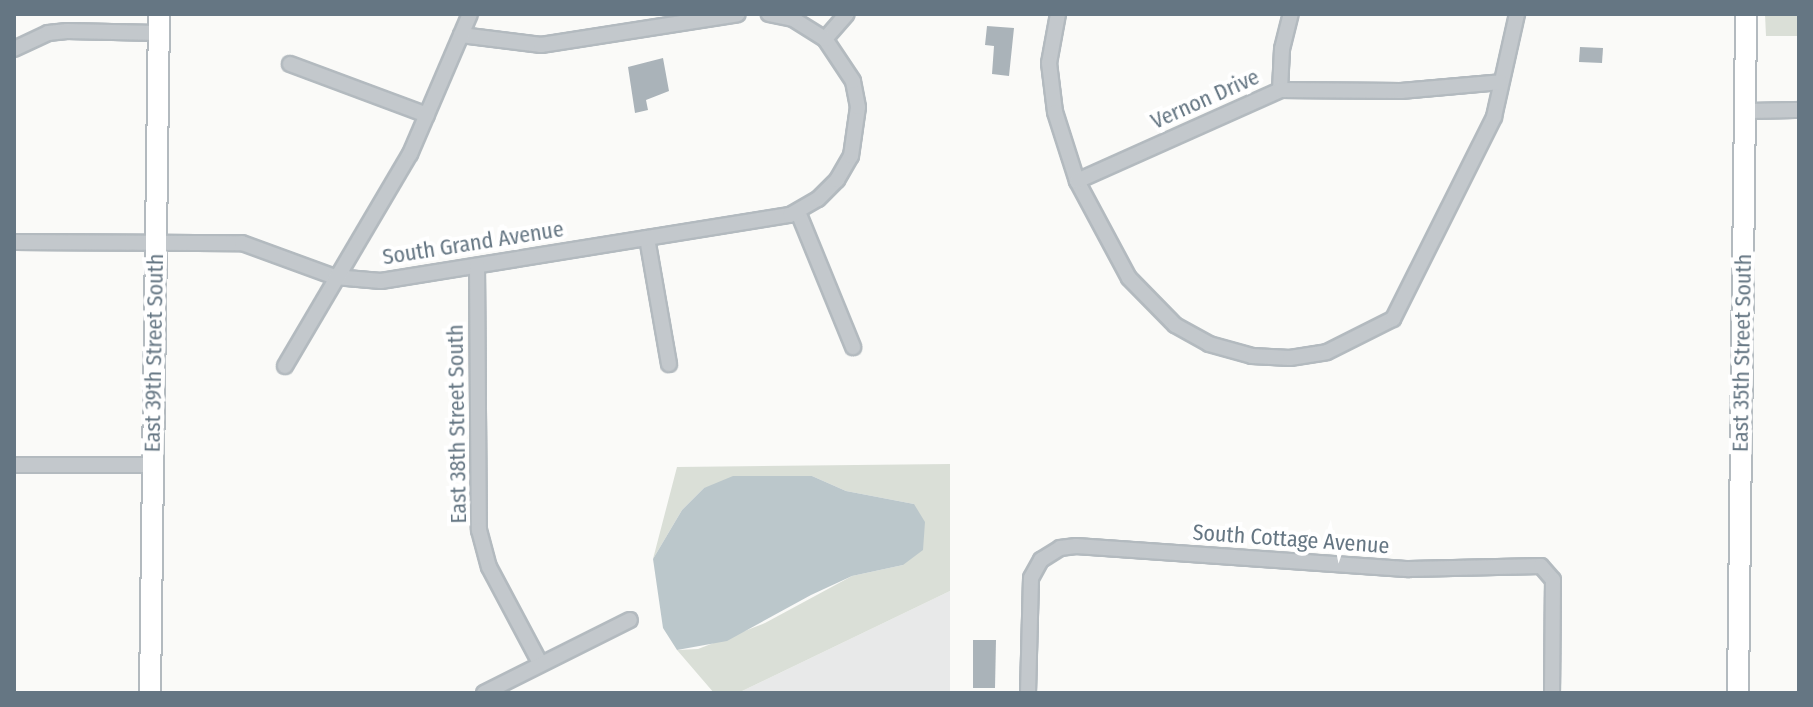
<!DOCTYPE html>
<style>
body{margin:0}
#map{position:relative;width:1813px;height:707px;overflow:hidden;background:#fafaf8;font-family:"Fira Sans Condensed",sans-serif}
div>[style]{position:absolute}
.built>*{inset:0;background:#e8e9e9}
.green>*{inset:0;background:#dadfd7}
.water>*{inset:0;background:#bbc7cb}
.building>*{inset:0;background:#aab3b9}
.roads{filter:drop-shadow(2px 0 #b3babf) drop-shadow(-2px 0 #b3babf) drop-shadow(0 2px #b3babf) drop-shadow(0 -2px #b3babf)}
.minor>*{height:14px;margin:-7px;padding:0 7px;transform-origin:7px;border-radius:7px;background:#c3c8cc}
.secondary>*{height:20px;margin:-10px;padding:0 10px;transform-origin:10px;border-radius:10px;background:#fff}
span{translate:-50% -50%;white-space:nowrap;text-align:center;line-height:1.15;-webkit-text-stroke:8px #fff;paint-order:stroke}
.street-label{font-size:22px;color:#657683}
.frame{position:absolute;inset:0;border:16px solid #657683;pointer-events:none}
</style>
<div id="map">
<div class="built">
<div style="clip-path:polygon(950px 591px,950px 693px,738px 693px)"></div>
</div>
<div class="green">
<div style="clip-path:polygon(1765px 14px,1799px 14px,1799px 36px,1766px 36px)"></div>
<div style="clip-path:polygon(950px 464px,950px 591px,738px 693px,714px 693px,677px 650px,698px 649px,765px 623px,852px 576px,903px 565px,914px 504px,846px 491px,812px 476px,704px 488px,682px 510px,653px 559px,677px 467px)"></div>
</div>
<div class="water">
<div style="clip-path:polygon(733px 476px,812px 476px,846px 491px,914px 504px,925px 522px,923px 550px,903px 565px,852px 576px,811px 595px,727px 641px,677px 650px,663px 628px,653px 559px,682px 510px,704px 488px)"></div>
</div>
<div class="building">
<div style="clip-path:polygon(987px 26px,1014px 28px,1009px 76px,992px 74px,994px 46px,985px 45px)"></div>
<div style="clip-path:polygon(1580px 47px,1603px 48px,1602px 63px,1579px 62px)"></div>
<div style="clip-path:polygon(663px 58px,669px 91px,646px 100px,648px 110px,635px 113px,628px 67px)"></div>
<div style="clip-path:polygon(973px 640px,996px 640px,995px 688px,973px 688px)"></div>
</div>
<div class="roads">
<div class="minor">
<div style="left:1058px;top:14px;width:50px;rotate:100.4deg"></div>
<div style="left:1049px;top:63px;width:49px;rotate:83deg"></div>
<div style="left:1055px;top:112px;width:72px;rotate:72.3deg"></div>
<div style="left:1077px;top:181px;width:110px;rotate:61.8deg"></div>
<div style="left:1129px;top:278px;width:66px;rotate:45.6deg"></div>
<div style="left:1175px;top:325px;width:39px;rotate:29deg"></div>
<div style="left:1209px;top:344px;width:45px;rotate:15.6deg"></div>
<div style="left:1252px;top:356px;width:38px;rotate:3deg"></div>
<div style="left:1290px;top:358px;width:37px;rotate:-9deg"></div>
<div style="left:1327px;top:352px;width:74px;rotate:-26.6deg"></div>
<div style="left:1393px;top:319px;width:226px;rotate:-63.4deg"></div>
<div style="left:1494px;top:117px;width:106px;rotate:-77.4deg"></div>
<div style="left:461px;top:35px;width:81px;rotate:7.1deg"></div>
<div style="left:541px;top:45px;width:199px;rotate:-8.9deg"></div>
<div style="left:825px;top:39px;width:33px;rotate:-49deg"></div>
<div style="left:14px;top:49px;width:38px;rotate:-25deg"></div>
<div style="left:48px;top:33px;width:19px;rotate:-6deg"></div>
<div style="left:67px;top:31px;width:91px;rotate:1.3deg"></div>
<div style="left:290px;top:64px;width:146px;rotate:20.4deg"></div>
<div style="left:1280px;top:90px;width:41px;rotate:-87.2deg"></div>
<div style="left:1282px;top:49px;width:36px;rotate:-76deg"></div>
<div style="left:1745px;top:111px;width:54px;rotate:-1.1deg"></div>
<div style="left:1077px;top:181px;width:222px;rotate:-24.1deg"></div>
<div style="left:1280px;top:90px;width:121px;rotate:0.5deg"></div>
<div style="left:1401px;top:91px;width:100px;rotate:-5.1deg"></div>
<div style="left:798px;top:212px;width:146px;rotate:67.8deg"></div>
<div style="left:647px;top:238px;width:128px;rotate:80.1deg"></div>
<div style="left:14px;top:242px;width:228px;rotate:0.3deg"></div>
<div style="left:242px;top:243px;width:99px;rotate:20.1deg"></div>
<div style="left:335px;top:277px;width:46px;rotate:5deg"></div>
<div style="left:381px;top:281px;width:414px;rotate:-9.2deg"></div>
<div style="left:790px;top:215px;width:32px;rotate:-30deg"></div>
<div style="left:818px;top:199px;width:27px;rotate:-45deg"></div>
<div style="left:837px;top:180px;width:28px;rotate:-60deg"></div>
<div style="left:851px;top:156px;width:49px;rotate:-81.9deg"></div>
<div style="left:858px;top:107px;width:26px;rotate:-101deg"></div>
<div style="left:853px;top:81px;width:50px;rotate:-123.7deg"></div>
<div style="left:825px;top:39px;width:38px;rotate:-148deg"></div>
<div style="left:793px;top:19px;width:25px;rotate:-168deg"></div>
<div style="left:477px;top:266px;width:264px;rotate:89.6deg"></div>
<div style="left:479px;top:530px;width:38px;rotate:75deg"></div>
<div style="left:489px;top:567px;width:109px;rotate:62deg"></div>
<div style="left:285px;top:366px;width:246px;rotate:-59.5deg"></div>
<div style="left:410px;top:154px;width:152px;rotate:-66.8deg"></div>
<div style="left:14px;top:465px;width:139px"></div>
<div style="left:484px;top:693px;width:163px;rotate:-26.6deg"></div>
<div style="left:1028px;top:693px;width:115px;rotate:-88.5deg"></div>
<div style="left:1031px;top:578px;width:21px;rotate:-61deg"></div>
<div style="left:1041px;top:560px;width:22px;rotate:-32deg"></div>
<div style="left:1060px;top:548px;width:16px;rotate:-7deg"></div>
<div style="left:1076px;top:546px;width:334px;rotate:4deg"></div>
<div style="left:1409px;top:569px;width:132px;rotate:-1.3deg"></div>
<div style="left:1541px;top:566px;width:18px;rotate:49deg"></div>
<div style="left:1553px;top:580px;width:113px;rotate:90.5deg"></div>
</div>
<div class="secondary">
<div style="left:150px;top:693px;width:679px;rotate:-89.24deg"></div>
<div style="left:1738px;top:693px;width:679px;rotate:-89.32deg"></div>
</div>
</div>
<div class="street-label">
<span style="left:1205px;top:99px;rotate:-24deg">Vernon Drive</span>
<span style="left:473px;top:243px;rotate:-9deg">South Grand Avenue</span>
<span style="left:154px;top:353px;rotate:-89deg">East 39th Street South</span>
<span style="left:1742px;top:353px;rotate:-89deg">East 35th Street South</span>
<span style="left:457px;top:424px;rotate:-91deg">East 38th Street South</span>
<span style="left:1291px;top:539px;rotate:4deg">South Cottage Avenue</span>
</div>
<div class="frame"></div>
</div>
